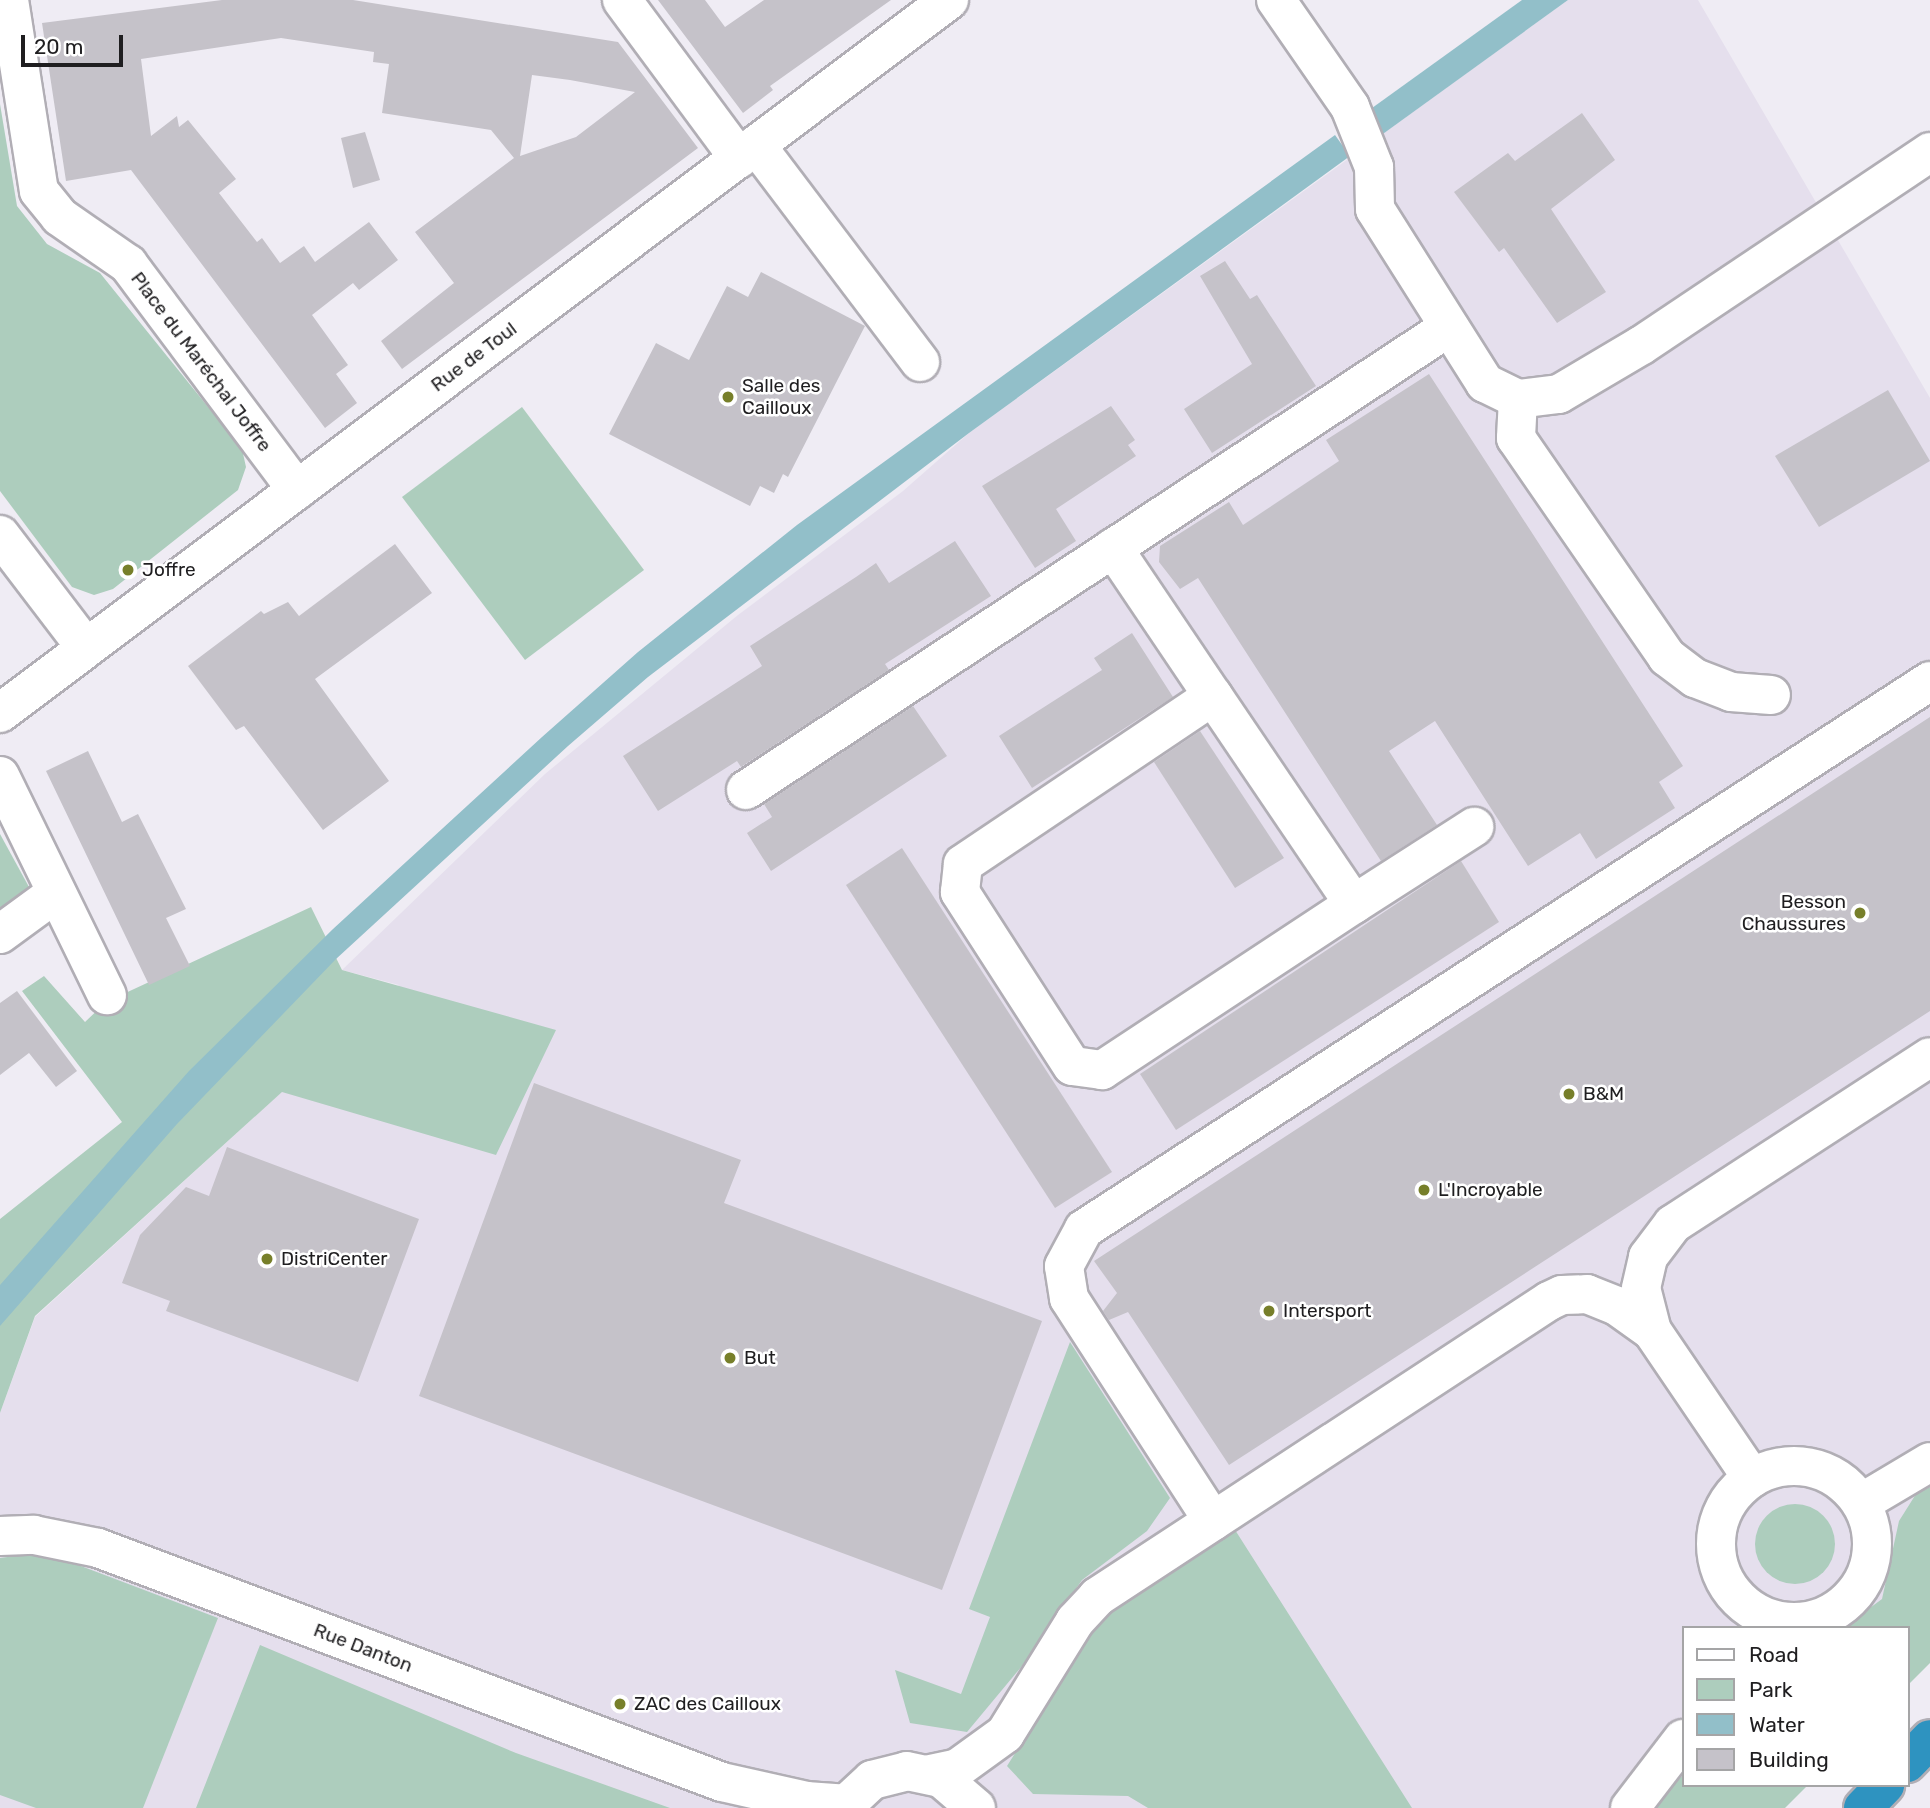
<!DOCTYPE html>
<meta charset="utf-8">
<style>
body{margin:0}
#map{position:relative;width:1930px;height:1808px;overflow:hidden;background:#efecf4;font-family:Rubik,sans-serif}
div>[style]{position:absolute}
.built>*{inset:0;background:#e5dfed}
.green>*{inset:0;background:#adcdbd}
.round{border-radius:50%}
.water>*{inset:0;background:#92bfc9}
.building>*{inset:0;background:#c5c2c9}
.roads{filter:drop-shadow(2px 0 #b1aeb5) drop-shadow(-2px 0 #b1aeb5) drop-shadow(0 2px #b1aeb5) drop-shadow(0 -2px #b1aeb5)}
.minor>*{height:38px;margin:-19px;padding:0 19px;transform-origin:19px;border-radius:19px;background:#fff}
.minor>.ring{margin:-19px;padding:0;box-sizing:content-box;background:none;border:38px solid #fff;border-radius:50%}
.highway>*{height:38px;margin:-19px;padding:0 19px;transform-origin:19px;border-radius:19px;background:#2e93c0}
.dots>*{width:19px;height:19px;translate:-50% -50%;box-sizing:border-box;border:4px solid #fff;border-radius:50%}
span{translate:-50% -50%;white-space:nowrap;text-align:center;line-height:1.15;-webkit-text-stroke:5px #fff;paint-order:stroke}
.street-label{font-size:19px;color:#1f1e20}
.poi-label{font-size:19px;color:#1f1e20}
.left{translate:0 -50%;text-align:left}
.right{translate:-100% -50%;text-align:right}
.legend{position:absolute;left:1682px;top:1626px;width:228px;height:161px;box-sizing:border-box;background:#fff;border:2px solid #a5a5a6;margin:0;padding:9px 12px;list-style:none;font-size:21px;color:#1f1e20}
.legend li{display:flex;align-items:center;gap:14px;height:35px}
.legend b{width:35px;border:2px solid #a5a5a6}
.scale{position:absolute;left:21px;top:35px;width:102px;height:32px;box-sizing:border-box;border:4px solid #1f1e20;border-top:0;padding-left:9px;font-size:21px;line-height:24px;white-space:nowrap;color:#1f1e20;-webkit-text-stroke:5px #fff;paint-order:stroke}
</style>
<div id="map">
<div class="built">
<div style="clip-path:polygon(1568px 0,1698px 0,1930px 398px,1930px 1487px,1916px 1494px,1887px 1628px,1683px 1628px,1683px 1785px,1714px 1808px,0 1808px,0 1413px,35px 1317px,399px 985px,342px 970px,545px 774px,738px 615px,903px 491px,969px 433px)"></div>
</div>
<div class="green">
<div style="clip-path:polygon(0 104px,17px 206px,47px 244px,100px 273px,242px 449px,246px 467px,238px 490px,113px 589px,94px 595px,72px 587px,0 491px)"></div>
<div style="clip-path:polygon(522px 407px,644px 570px,525px 660px,402px 497px)"></div>
<div style="clip-path:polygon(0 834px,29px 887px,0 909px)"></div>
<div style="clip-path:polygon(311px 907px,342px 970px,556px 1030px,496px 1155px,282px 1092px,35px 1316px,0 1413px,0 1219px,122px 1122px,22px 991px,44px 976px,85px 1022px,106px 1002px)"></div>
<div style="clip-path:polygon(1070px 1342px,1170px 1498px,1147px 1531px,1082px 1580px,1022px 1666px,967px 1732px,910px 1723px,895px 1670px,961px 1694px,990px 1617px,969px 1609px)"></div>
<div style="clip-path:polygon(1930px 1487px,1930px 1663px,1907px 1686px,1907px 1628px,1843px 1628px,1882px 1599px,1899px 1521px,1916px 1494px)"></div>
<div class="round" style="left:1755px;top:1504px;width:80px;height:80px"></div>
<div style="clip-path:polygon(1230px 1522px,1412px 1808px,1148px 1808px,1128px 1796px,1033px 1794px,1007px 1766px,1101px 1617px)"></div>
<div style="clip-path:polygon(44px 1552px,218px 1618px,143px 1808px,36px 1808px,0 1795px,0 1558px)"></div>
<div style="clip-path:polygon(260px 1645px,516px 1753px,670px 1808px,196px 1808px)"></div>
<div style="clip-path:polygon(1683px 1775px,1683px 1785px,1808px 1785px,1785px 1808px,1652px 1808px)"></div>
</div>
<div class="water">
<div style="clip-path:polygon(1522px 0,1568px 0,1369px 144px,1354px 121px)"></div>
<div style="clip-path:polygon(1335px 135px,1350px 156px,969px 433px,648px 677px,568px 746px,336px 959px,177px 1124px,0 1326px,0 1285px,189px 1071px,333px 929px,542px 737px,638px 652px,797px 525px)"></div>
</div>
<div class="building">
<div style="clip-path:polygon(evenodd,222px 0,353px 0,618px 42px,698px 148px,402px 369px,381px 341px,454px 283px,415px 232px,514px 158px,491px 130px,382px 113px,389px 64px,373px 62px,374px 52px,281px 38px,141px 59px,151px 136px,177px 116px,179px 127px,188px 120px,236px 179px,219px 193px,257px 242px,262px 238px,280px 263px,304px 246px,315px 262px,369px 222px,398px 260px,359px 290px,353px 283px,312px 315px,348px 365px,336px 374px,357px 403px,325px 428px,131px 170px,66px 181px,42px 23px,222px 0,532px 75px,570px 80px,635px 92px,576px 137px,520px 156px,532px 75px)"></div>
<div style="clip-path:polygon(658px 0,705px 0,725px 27px,764px 0,891px 0,770px 86px,773px 90px,743px 113px)"></div>
<div style="clip-path:polygon(1582px 113px,1615px 160px,1551px 209px,1606px 292px,1557px 323px,1504px 248px,1499px 252px,1454px 192px,1508px 153px,1515px 161px)"></div>
<div style="clip-path:polygon(365px 132px,380px 180px,353px 188px,341px 138px)"></div>
<div style="clip-path:polygon(1225px 261px,1250px 299px,1257px 295px,1316px 386px,1212px 453px,1184px 409px,1252px 364px,1200px 276px)"></div>
<div style="clip-path:polygon(761px 272px,865px 326px,788px 477px,783px 474px,774px 493px,760px 486px,750px 506px,609px 434px,656px 343px,689px 360px,727px 286px,748px 297px)"></div>
<div style="clip-path:polygon(1429px 374px,1683px 766px,1659px 782px,1675px 808px,1596px 859px,1580px 833px,1528px 866px,1435px 721px,1389px 751px,1437px 825px,1381px 861px,1198px 578px,1180px 589px,1159px 562px,1160px 546px,1229px 502px,1243px 525px,1339px 461px,1326px 440px)"></div>
<div style="clip-path:polygon(1888px 390px,1930px 461px,1819px 527px,1775px 456px)"></div>
<div style="clip-path:polygon(1111px 406px,1135px 440px,1128px 445px,1136px 456px,1056px 509px,1076px 541px,1035px 568px,982px 486px)"></div>
<div style="clip-path:polygon(955px 541px,991px 596px,885px 664px,889px 670px,741px 767px,737px 761px,658px 811px,623px 756px,762px 666px,750px 646px,856px 577px,876px 563px,889px 583px)"></div>
<div style="clip-path:polygon(395px 544px,432px 593px,315px 679px,389px 781px,323px 830px,244px 726px,236px 730px,188px 666px,261px 611px,264px 614px,288px 602px,299px 616px)"></div>
<div style="clip-path:polygon(1132px 633px,1173px 697px,1032px 788px,999px 736px,1102px 670px,1094px 658px)"></div>
<div style="clip-path:polygon(913px 706px,947px 756px,771px 871px,747px 833px,772px 817px,764px 804px)"></div>
<div style="clip-path:polygon(1930px 717px,1930px 1011px,1229px 1465px,1128px 1312px,1109px 1320px,1103px 1311px,1117px 1293px,1094px 1261px)"></div>
<div style="clip-path:polygon(1200px 731px,1284px 858px,1235px 888px,1154px 762px)"></div>
<div style="clip-path:polygon(88px 751px,122px 822px,138px 814px,186px 909px,166px 918px,190px 966px,149px 985px,46px 771px)"></div>
<div style="clip-path:polygon(902px 848px,1112px 1172px,1055px 1208px,846px 885px)"></div>
<div style="clip-path:polygon(1461px 861px,1499px 922px,1176px 1130px,1140px 1074px)"></div>
<div style="clip-path:polygon(17px 991px,77px 1071px,56px 1087px,29px 1053px,0 1075px,0 1003px)"></div>
<div style="clip-path:polygon(534px 1083px,741px 1160px,724px 1203px,1042px 1321px,942px 1590px,419px 1396px)"></div>
<div style="clip-path:polygon(227px 1147px,419px 1219px,358px 1382px,166px 1311px,170px 1301px,122px 1283px,140px 1235px,186px 1187px,209px 1196px)"></div>
</div>
<div class="roads">
<div class="minor">
<div style="left:9px;top:0;width:193px;rotate:81.1deg"></div>
<div style="left:39px;top:191px;width:33px;rotate:51deg"></div>
<div style="left:60px;top:217px;width:83px;rotate:34.7deg"></div>
<div style="left:128px;top:264px;width:282px;rotate:53.2deg"></div>
<div style="left:622px;top:0;width:197px;rotate:53.5deg"></div>
<div style="left:1276px;top:0;width:130px;rotate:55.3deg"></div>
<div style="left:1350px;top:107px;width:65px;rotate:68.2deg"></div>
<div style="left:1374px;top:167px;width:42px;rotate:88.6deg"></div>
<div style="left:1375px;top:209px;width:206px;rotate:57.7deg"></div>
<div style="left:1485px;top:383px;width:37px;rotate:26deg"></div>
<div style="left:1518px;top:399px;width:41px;rotate:-7deg"></div>
<div style="left:1559px;top:394px;width:96px;rotate:-30.6deg"></div>
<div style="left:1642px;top:345px;width:347px;rotate:-33.8deg"></div>
<div style="left:756px;top:145px;width:272px;rotate:52.9deg"></div>
<div style="left:1518px;top:399px;width:39px;rotate:93deg"></div>
<div style="left:1516px;top:438px;width:266px;rotate:55.4deg"></div>
<div style="left:1667px;top:657px;width:35px;rotate:37deg"></div>
<div style="left:1695px;top:678px;width:39px;rotate:21deg"></div>
<div style="left:1731px;top:692px;width:40px;rotate:4.3deg"></div>
<div style="left:0;top:535px;width:142px;rotate:52.7deg"></div>
<div style="left:1113px;top:548px;width:179px;rotate:56deg"></div>
<div style="left:1213px;top:696px;width:251px;rotate:55.9deg"></div>
<div style="left:1354px;top:904px;width:302px;rotate:146.6deg"></div>
<div style="left:1102px;top:1070px;width:30px;rotate:-172deg"></div>
<div style="left:1072px;top:1066px;width:207px;rotate:-122.8deg"></div>
<div style="left:960px;top:892px;width:28px;rotate:-84deg"></div>
<div style="left:963px;top:864px;width:301px;rotate:-33.9deg"></div>
<div style="left:0;top:713px;width:1187px;rotate:-36.92deg"></div>
<div style="left:0;top:776px;width:244px;rotate:64deg"></div>
<div style="left:746px;top:790px;width:842px;rotate:-33.37deg"></div>
<div style="left:1354px;top:904px;width:143px;rotate:-32.7deg"></div>
<div style="left:0;top:934px;width:69px;rotate:-36.2deg"></div>
<div class="ring" style="left:1716px;top:1466px;width:118px;height:118px"></div>
<div style="left:1752px;top:1478px;width:178px;rotate:-124.2deg"></div>
<div style="left:1652px;top:1331px;width:44px;rotate:-104.3deg"></div>
<div style="left:1641px;top:1288px;width:32px;rotate:-77deg"></div>
<div style="left:1648px;top:1257px;width:41px;rotate:-52.9deg"></div>
<div style="left:1673px;top:1224px;width:306px;rotate:-33deg"></div>
<div style="left:1861px;top:1503px;width:80px;rotate:-30.7deg"></div>
<div style="left:1213px;top:1521px;width:265px;rotate:-122.9deg"></div>
<div style="left:1069px;top:1298px;width:32px;rotate:-99deg"></div>
<div style="left:1064px;top:1266px;width:42px;rotate:-61.6deg"></div>
<div style="left:1084px;top:1229px;width:1008px;rotate:-32.93deg"></div>
<div style="left:0;top:1536px;width:34px;rotate:-2deg"></div>
<div style="left:34px;top:1535px;width:65px;rotate:11.5deg"></div>
<div style="left:98px;top:1548px;width:666px;rotate:20.56deg"></div>
<div style="left:722px;top:1782px;width:86px;rotate:12.7deg"></div>
<div style="left:806px;top:1801px;width:39px;rotate:4deg"></div>
<div style="left:930px;top:1774px;width:29px;rotate:-12deg"></div>
<div style="left:958px;top:1768px;width:58px;rotate:-35.9deg"></div>
<div style="left:1005px;top:1734px;width:133px;rotate:-58.2deg"></div>
<div style="left:1075px;top:1621px;width:33px;rotate:-47deg"></div>
<div style="left:1097px;top:1597px;width:540px;rotate:-33.22deg"></div>
<div style="left:1549px;top:1301px;width:14px;rotate:-25deg"></div>
<div style="left:1562px;top:1295px;width:25px;rotate:-2deg"></div>
<div style="left:1587px;top:1294px;width:32px;rotate:22deg"></div>
<div style="left:1617px;top:1306px;width:43px;rotate:35.5deg"></div>
<div style="left:842px;top:1808px;width:41px;rotate:-43deg"></div>
<div style="left:872px;top:1780px;width:36px;rotate:-14deg"></div>
<div style="left:907px;top:1771px;width:35px;rotate:12deg"></div>
<div style="left:941px;top:1778px;width:46px;rotate:40.6deg"></div>
<div style="left:1630px;top:1808px;width:87px;rotate:-52.5deg"></div>
</div>
<div class="highway">
<div style="left:1907px;top:1763px;width:33px;rotate:-46deg"></div>
<div style="left:1863px;top:1808px;width:32px;rotate:-46deg"></div>
</div>
</div>
<div class="dots">
<div style="left:728px;top:397px;background:#777f2a"></div>
<div style="left:128px;top:570px;background:#777f2a"></div>
<div style="left:1860px;top:913px;background:#777f2a"></div>
<div style="left:1569px;top:1094px;background:#777f2a"></div>
<div style="left:1424px;top:1190px;background:#777f2a"></div>
<div style="left:267px;top:1259px;background:#777f2a"></div>
<div style="left:1269px;top:1311px;background:#777f2a"></div>
<div style="left:730px;top:1358px;background:#777f2a"></div>
<div style="left:620px;top:1704px;background:#777f2a"></div>
</div>
<div class="street-label">
<span style="left:474px;top:357px;rotate:-37deg">Rue de Toul</span>
<span style="left:201px;top:362px;rotate:53deg">Place du Maréchal Joffre</span>
<span style="left:363px;top:1648px;rotate:21deg">Rue Danton</span>
</div>
<div class="poi-label">
<span class="left" style="left:742px;top:397px">Salle des<br>Cailloux</span>
<span class="left" style="left:142px;top:570px">Joffre</span>
<span class="right" style="left:1846px;top:913px">Besson<br>Chaussures</span>
<span class="left" style="left:1583px;top:1094px">B&amp;M</span>
<span class="left" style="left:1438px;top:1190px">L'Incroyable</span>
<span class="left" style="left:281px;top:1259px">DistriCenter</span>
<span class="left" style="left:1283px;top:1311px">Intersport</span>
<span class="left" style="left:744px;top:1358px">But</span>
<span class="left" style="left:634px;top:1704px">ZAC des Cailloux</span>
</div>
<ul class="legend">
<li><b style="height:9px;background:#fff"></b>Road</li>
<li><b style="height:19px;background:#adcdbd"></b>Park</li>
<li><b style="height:19px;background:#92bfc9"></b>Water</li>
<li><b style="height:19px;background:#c5c2c9"></b>Building</li>
</ul>
<div class="scale">20 m</div>
</div>
